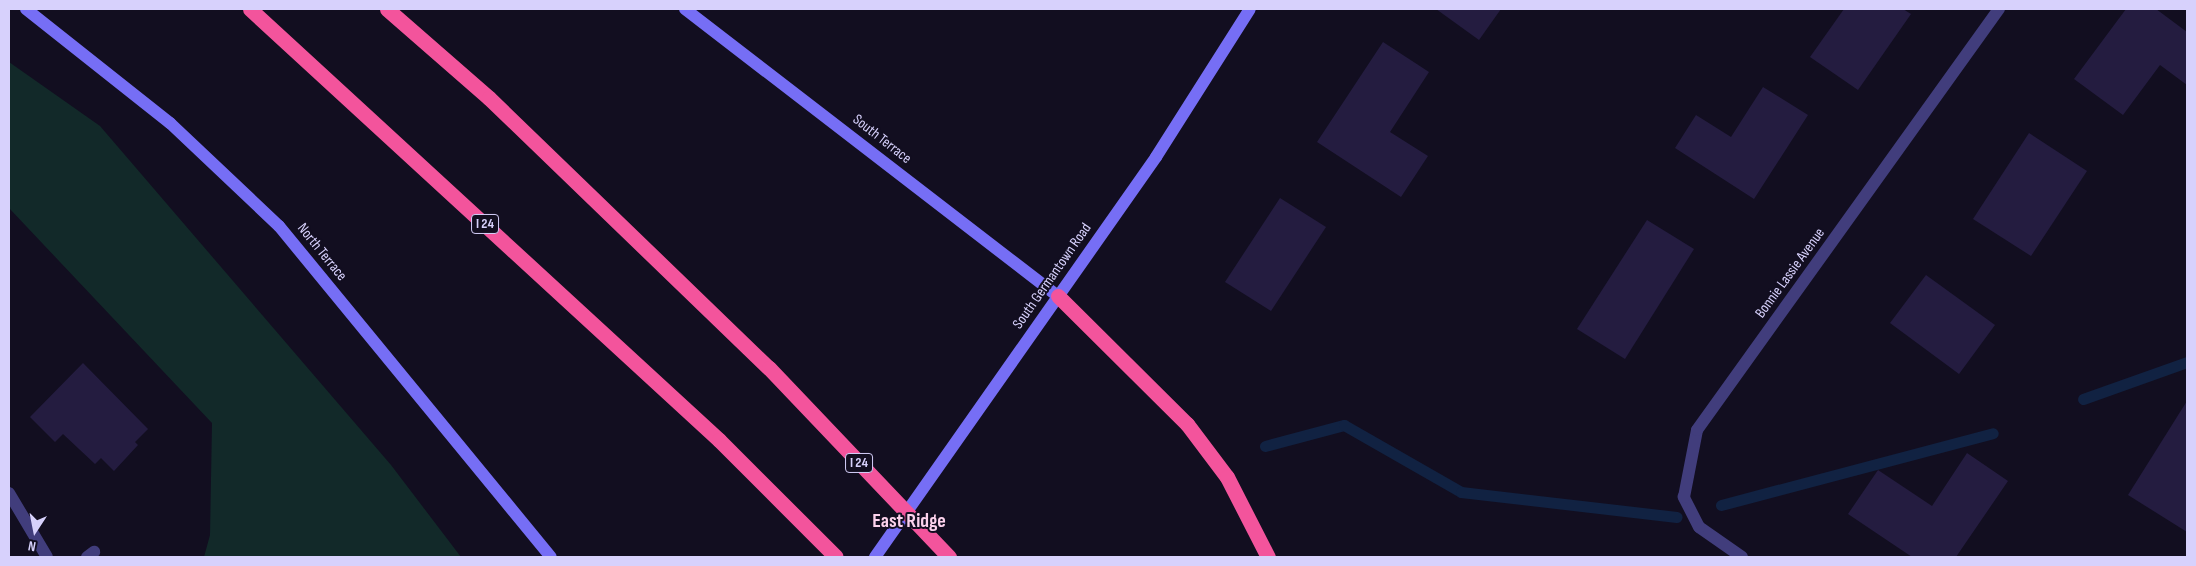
<!DOCTYPE html>
<style>
body{margin:0}
#map{position:relative;width:2196px;height:566px;overflow:hidden;background:#120e20;font-family:"Sofia Sans Condensed",sans-serif}
div>[style]{position:absolute}
.green>*{inset:0;background:#122929}
.stream>*{height:11px;margin:-5.5px;padding:0 5.5px;transform-origin:5.5px;border-radius:5.5px;background:#112242}
.building>*{inset:0;background:#241c40}
.lane>*{height:12px;margin:-6px;padding:0 6px;transform-origin:6px;border-radius:6px;background:#413d7c}
.street>*{height:12px;margin:-6px;padding:0 6px;transform-origin:6px;border-radius:6px;background:#413d7c}
.secondary>*{height:12px;margin:-6px;padding:0 6px;transform-origin:6px;border-radius:6px;background:#766ef5}
.highway>*{height:15px;margin:-7.5px;padding:0 7.5px;transform-origin:7.5px;border-radius:7.5px;background:#f3549c}
.highway-bridge>*{height:15px;margin:-7.5px;padding:0 7.5px;transform-origin:7.5px;border-radius:7.5px;background:#f3549c}
span{translate:-50% -50%;white-space:nowrap;text-align:center;line-height:1.15;-webkit-text-stroke:4px #120e20;paint-order:stroke}
.shield-label span{padding:1px 4px;background:#120e20;border:1px solid;border-radius:4px;-webkit-text-stroke-width:0}
.shield-label{font-size:14px;color:#d7d1fc;font-weight:700}
.street-label{font-size:15px;color:#d7d1fc}
.district-label{font-size:20px;color:#fcd2ec;font-weight:700}
.frame{position:absolute;inset:0;border:10px solid #d7d1fc;pointer-events:none}
.north{position:absolute;left:10px;top:506px;width:50px;height:50px;-webkit-text-stroke:4px #120e20;paint-order:stroke;rotate:191deg;font-size:14px;font-weight:700;line-height:20px;text-align:center;color:#d7d1fc}
.north::after{content:'';display:block;margin:auto;width:18px;height:22px;background:#d7d1fc;clip-path:polygon(50% 0,100% 100%,50% 72%,0 100%)}
</style>
<div id="map">
<div class="green">
<div style="clip-path:polygon(9px 62px,100px 126px,391px 465px,461px 557px,204px 557px,210px 535px,212px 423px,9px 208px)"></div>
</div>
<div class="stream">
<div style="left:2083px;top:399px;width:110px;rotate:-19.6deg"></div>
<div style="left:1265px;top:446px;width:82px;rotate:-14.9deg"></div>
<div style="left:1344px;top:425px;width:135px;rotate:29.8deg"></div>
<div style="left:1461px;top:492px;width:217px;rotate:6.6deg"></div>
<div style="left:1721px;top:505px;width:281px;rotate:-14.8deg"></div>
</div>
<div class="building">
<div style="clip-path:polygon(1436px 9px,1501px 9px,1479px 40px)"></div>
<div style="clip-path:polygon(1844px 9px,1903px 9px,1911px 14px,1858px 90px,1810px 57px)"></div>
<div style="clip-path:polygon(2126px 9px,2156px 9px,2187px 32px,2187px 85px,2160px 65px,2123px 115px,2074px 79px)"></div>
<div style="clip-path:polygon(1383px 42px,1429px 72px,1390px 132px,1428px 156px,1401px 197px,1317px 142px)"></div>
<div style="clip-path:polygon(1763px 87px,1808px 115px,1754px 199px,1675px 148px,1696px 115px,1731px 137px)"></div>
<div style="clip-path:polygon(2029px 133px,2087px 171px,2031px 256px,1973px 219px)"></div>
<div style="clip-path:polygon(1280px 198px,1326px 227px,1271px 311px,1225px 282px)"></div>
<div style="clip-path:polygon(1647px 220px,1694px 249px,1625px 359px,1577px 329px)"></div>
<div style="clip-path:polygon(1926px 275px,1995px 325px,1959px 374px,1890px 323px)"></div>
<div style="clip-path:polygon(83px 363px,148px 429px,135px 442px,138px 445px,114px 471px,101px 458px,95px 464px,63px 434px,55px 442px,30px 417px)"></div>
<div style="clip-path:polygon(2187px 401px,2187px 532px,2128px 495px)"></div>
<div style="clip-path:polygon(1967px 453px,2008px 481px,1956px 557px,1912px 557px,1848px 514px,1878px 470px,1932px 506px)"></div>
</div>
<div class="lane">
<div style="left:9px;top:493px;width:74px;rotate:59.3deg"></div>
</div>
<div class="street">
<div style="left:87px;top:557px;width:9px;rotate:-36deg"></div>
<div style="left:1742px;top:557px;width:52px;rotate:-145.1deg"></div>
<div style="left:1699px;top:527px;width:34px;rotate:-117deg"></div>
<div style="left:1684px;top:497px;width:68px;rotate:-79deg"></div>
<div style="left:1697px;top:430px;width:518px;rotate:-54.35deg"></div>
</div>
<div class="secondary">
<div style="left:26px;top:9px;width:184px;rotate:38.4deg"></div>
<div style="left:170px;top:123px;width:150px;rotate:43.4deg"></div>
<div style="left:279px;top:226px;width:428px;rotate:50.6deg"></div>
<div style="left:685px;top:9px;width:471px;rotate:37.6deg"></div>
<div style="left:875px;top:557px;width:489px;rotate:-54.9deg"></div>
<div style="left:1156px;top:157px;width:175px;rotate:-57.6deg"></div>
</div>
<div class="highway">
<div style="left:250px;top:9px;width:637px;rotate:42.58deg"></div>
<div style="left:719px;top:440px;width:165px;rotate:45deg"></div>
<div style="left:387px;top:9px;width:135px;rotate:41.1deg"></div>
<div style="left:489px;top:98px;width:389px;rotate:44deg"></div>
<div style="left:1058px;top:296px;width:182px;rotate:44.8deg"></div>
<div style="left:1187px;top:424px;width:66px;rotate:53deg"></div>
<div style="left:1227px;top:477px;width:90px;rotate:62.9deg"></div>
</div>
<div class="highway-bridge">
<div style="left:769px;top:368px;width:261px;rotate:46.4deg"></div>
</div>
<div class="shield-label">
<span style="left:485px;top:224px">I 24</span>
<span style="left:859px;top:463px">I 24</span>
</div>
<div class="street-label">
<span style="left:882px;top:139px;rotate:38deg">South Terrace</span>
<span style="left:322px;top:252px;rotate:51deg">North Terrace</span>
<span style="left:1790px;top:273px;rotate:-54deg">Bonnie Lassie Avenue</span>
<span style="left:1052px;top:276px;rotate:-55deg">South Germantown Road</span>
</div>
<div class="district-label">
<span style="left:909px;top:521px">East Ridge</span>
</div>
<div class="frame"></div>
<div class="north">N</div>
</div>
